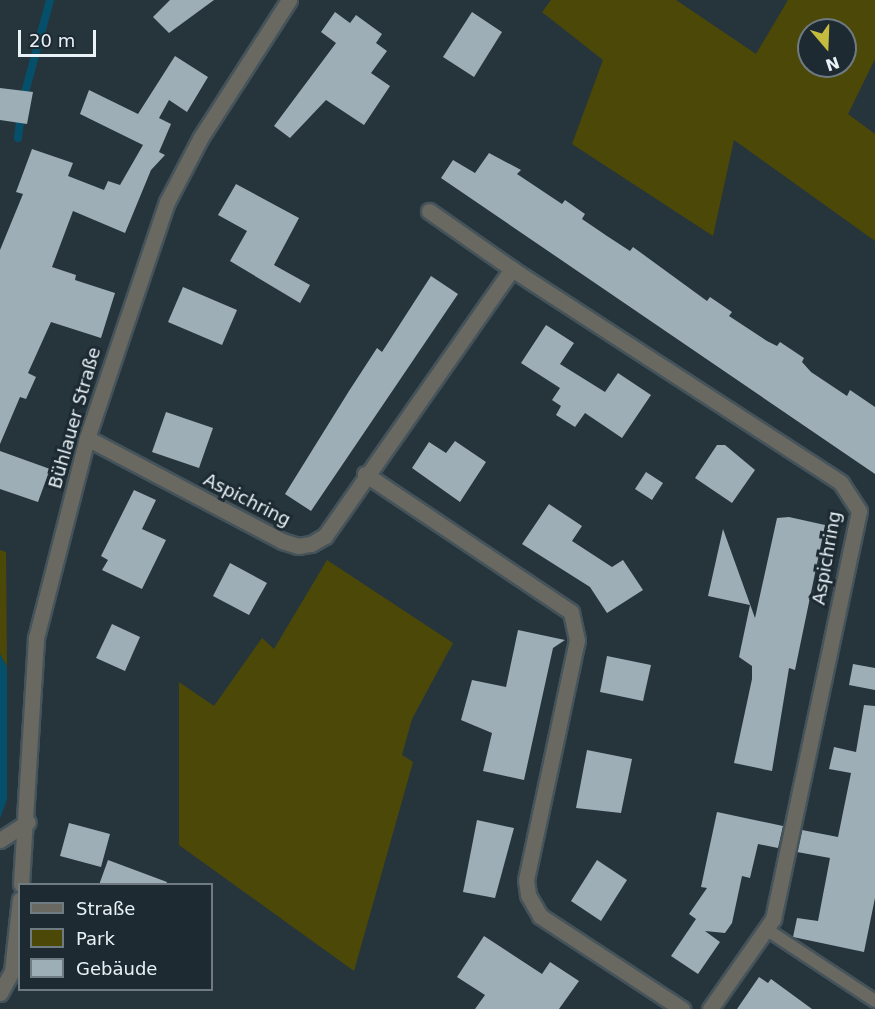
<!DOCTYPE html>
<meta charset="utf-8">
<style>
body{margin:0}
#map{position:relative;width:875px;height:1009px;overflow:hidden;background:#26353c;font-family:"DejaVu Sans",sans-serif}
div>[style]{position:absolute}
.green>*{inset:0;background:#4c4808}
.water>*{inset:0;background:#064f6b}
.stream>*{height:8px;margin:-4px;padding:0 4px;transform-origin:4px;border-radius:4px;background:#064f6b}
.building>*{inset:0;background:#9daeb7}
.roads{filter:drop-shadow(2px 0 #45535a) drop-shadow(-2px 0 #45535a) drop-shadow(0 2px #45535a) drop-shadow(0 -2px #45535a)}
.service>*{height:12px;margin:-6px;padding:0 6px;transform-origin:6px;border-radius:6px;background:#696962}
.minor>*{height:15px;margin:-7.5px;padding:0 7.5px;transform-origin:7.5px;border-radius:7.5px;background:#696962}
.tertiary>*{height:15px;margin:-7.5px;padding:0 7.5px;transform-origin:7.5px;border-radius:7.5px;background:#696962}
span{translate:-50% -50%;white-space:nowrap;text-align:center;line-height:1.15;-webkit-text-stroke:6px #1d2a32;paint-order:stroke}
.street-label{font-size:18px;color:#e9f2f7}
.legend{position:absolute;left:18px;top:883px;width:195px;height:108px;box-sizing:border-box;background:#1d2a32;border:2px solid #6f7a81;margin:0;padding:8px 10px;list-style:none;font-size:18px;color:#e9f2f7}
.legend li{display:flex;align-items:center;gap:12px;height:30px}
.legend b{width:30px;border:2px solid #6f7a81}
.north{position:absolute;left:797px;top:18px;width:60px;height:60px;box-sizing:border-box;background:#1d2a32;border:2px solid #6f7a81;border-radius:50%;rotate:161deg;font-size:16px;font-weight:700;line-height:24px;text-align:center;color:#e9f2f7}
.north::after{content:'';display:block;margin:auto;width:21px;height:27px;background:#c4bc3e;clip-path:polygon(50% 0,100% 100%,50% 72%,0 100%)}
.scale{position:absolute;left:18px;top:30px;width:78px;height:27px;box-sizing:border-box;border:3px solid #e9f2f7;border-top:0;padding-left:8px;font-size:18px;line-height:21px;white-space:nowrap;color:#e9f2f7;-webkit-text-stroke:4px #1d2a32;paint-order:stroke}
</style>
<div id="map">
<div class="green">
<div style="clip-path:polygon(evenodd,551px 0,676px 0,756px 54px,788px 0,875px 0,875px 59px,848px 114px,875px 134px,875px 241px,734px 140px,713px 236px,572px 144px,603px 60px,542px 12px,551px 0,809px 30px,845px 30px,845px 66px,809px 66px,809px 30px)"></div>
<div style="clip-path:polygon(0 550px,6px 552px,7px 667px,0 654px)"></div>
<div style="clip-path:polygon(327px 560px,453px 643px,412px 719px,402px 755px,413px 762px,354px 971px,179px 845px,179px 682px,214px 706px,262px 638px,274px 649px)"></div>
</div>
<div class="water">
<div style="clip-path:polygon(0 654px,7px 667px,7px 799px,0 819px)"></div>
</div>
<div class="stream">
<div style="left:23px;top:100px;width:104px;rotate:-74.9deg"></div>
<div style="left:18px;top:138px;width:24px;rotate:-83deg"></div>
</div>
<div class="building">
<div style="clip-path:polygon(170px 0,214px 0,169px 33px,153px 17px)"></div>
<div style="clip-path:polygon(335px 12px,350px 23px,356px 15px,382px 34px,376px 43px,387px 51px,371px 73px,390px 86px,364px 125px,326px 100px,290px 138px,274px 126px,336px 43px,321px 32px)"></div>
<div style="clip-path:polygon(472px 12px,502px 32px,474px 77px,443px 57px)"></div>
<div style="clip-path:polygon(175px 56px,208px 77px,187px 112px,169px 100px,159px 118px,171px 124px,159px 152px,165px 155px,151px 170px,125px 233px,73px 211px,52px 267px,76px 275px,75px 280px,115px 293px,101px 338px,51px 322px,28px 373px,36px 377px,26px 399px,20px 397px,0 444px,0 250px,23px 194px,16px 192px,32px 149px,73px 163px,68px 176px,104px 190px,108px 181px,120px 185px,143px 145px,80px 114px,89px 90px,138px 114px)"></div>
<div style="clip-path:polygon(0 88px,33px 92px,27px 124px,0 120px)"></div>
<div style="clip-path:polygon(489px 153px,521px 170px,517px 174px,562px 204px,565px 200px,585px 214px,582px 219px,607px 236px,630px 251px,633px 247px,707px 301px,710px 297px,732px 312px,729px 316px,767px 341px,777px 346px,780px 342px,804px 358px,802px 362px,811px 372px,847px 396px,850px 390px,875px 407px,875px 474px,441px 178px,453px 160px,475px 173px)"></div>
<div style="clip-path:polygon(236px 184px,299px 218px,274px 265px,310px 285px,300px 303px,230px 261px,247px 231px,218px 215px)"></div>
<div style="clip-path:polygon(431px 276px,458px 294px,311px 511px,285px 494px,349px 391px,377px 348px,382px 352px)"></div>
<div style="clip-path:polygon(183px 287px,237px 310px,222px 345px,168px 322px)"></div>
<div style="clip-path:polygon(546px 325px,574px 343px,560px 364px,605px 392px,618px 373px,651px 395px,622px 438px,585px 413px,575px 427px,556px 415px,561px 406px,552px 400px,560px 388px,521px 363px)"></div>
<div style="clip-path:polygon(166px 412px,213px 428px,199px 468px,152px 452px)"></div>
<div style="clip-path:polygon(455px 441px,486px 462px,460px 502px,412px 468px,429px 442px,446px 453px)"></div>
<div style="clip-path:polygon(717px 445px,725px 445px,755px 470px,732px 503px,695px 478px)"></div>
<div style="clip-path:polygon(0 451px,50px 469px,38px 502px,0 489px)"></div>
<div style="clip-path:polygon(646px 472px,663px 483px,652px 500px,635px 489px)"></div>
<div style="clip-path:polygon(134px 490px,156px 500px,142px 529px,166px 540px,142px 589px,102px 570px,108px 560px,101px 556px)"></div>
<div style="clip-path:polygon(549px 504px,582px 526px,572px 541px,612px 567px,623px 560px,643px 590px,607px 613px,590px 587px,522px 544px)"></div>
<div style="clip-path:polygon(789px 517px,825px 525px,795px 670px,789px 668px,772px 771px,734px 763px,752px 679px,752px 666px,739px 657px,750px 605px,708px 596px,723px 529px,755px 618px,777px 518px)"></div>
<div style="clip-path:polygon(230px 563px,267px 583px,249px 615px,213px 596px)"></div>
<div style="clip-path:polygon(112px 624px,140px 637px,125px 671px,96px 658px)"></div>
<div style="clip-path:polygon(518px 630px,565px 640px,553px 648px,524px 780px,483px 771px,492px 733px,461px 720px,472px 680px,506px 687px)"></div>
<div style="clip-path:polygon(607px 656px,651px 665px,643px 701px,600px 692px)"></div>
<div style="clip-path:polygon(853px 664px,875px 668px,875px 690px,849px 685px)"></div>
<div style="clip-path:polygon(864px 705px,875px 706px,875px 898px,864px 952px,793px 937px,797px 918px,818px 921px,830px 858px,797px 852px,802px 830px,838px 837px,851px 773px,829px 769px,834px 747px,856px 752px)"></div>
<div style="clip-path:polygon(587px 750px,632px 759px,621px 813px,576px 808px)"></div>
<div style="clip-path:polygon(717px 812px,783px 826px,778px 848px,758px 844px,750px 878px,742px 876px,732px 923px,725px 933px,705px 931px,720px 942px,698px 974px,671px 956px,696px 919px,689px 914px,707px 888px,701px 887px)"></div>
<div style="clip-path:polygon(477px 820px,514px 828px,495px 898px,463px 892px)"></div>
<div style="clip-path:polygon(69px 823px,110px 834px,101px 867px,60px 856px)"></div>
<div style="clip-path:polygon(108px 860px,167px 882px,166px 885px,99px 885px)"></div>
<div style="clip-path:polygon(597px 860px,627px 880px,601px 921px,571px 901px)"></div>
<div style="clip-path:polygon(484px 936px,542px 974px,550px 962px,579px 981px,559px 1009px,475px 1009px,485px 995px,457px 977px)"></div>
<div style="clip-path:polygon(759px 977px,768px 983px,771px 979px,812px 1009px,737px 1009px)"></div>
</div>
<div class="roads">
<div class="service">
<div style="left:766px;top:929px;width:131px;rotate:33.4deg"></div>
</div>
<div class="minor">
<div style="left:429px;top:211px;width:101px;rotate:34.9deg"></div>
<div style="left:87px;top:438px;width:221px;rotate:27.8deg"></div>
<div style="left:282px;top:541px;width:17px;rotate:17deg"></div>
<div style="left:298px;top:546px;width:13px;rotate:-9deg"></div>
<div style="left:311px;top:544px;width:16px;rotate:-30deg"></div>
<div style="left:325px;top:536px;width:326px;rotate:-55deg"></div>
<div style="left:512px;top:269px;width:392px;rotate:33deg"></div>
<div style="left:841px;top:483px;width:33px;rotate:57deg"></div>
<div style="left:859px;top:511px;width:417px;rotate:101.9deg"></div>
<div style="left:773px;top:919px;width:110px;rotate:125deg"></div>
<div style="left:365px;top:474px;width:248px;rotate:33.8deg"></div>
<div style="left:571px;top:612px;width:29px;rotate:78deg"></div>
<div style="left:577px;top:640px;width:245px;rotate:102deg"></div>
<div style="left:526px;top:880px;width:15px;rotate:82deg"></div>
<div style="left:528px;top:895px;width:24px;rotate:60deg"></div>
<div style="left:540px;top:916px;width:170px;rotate:33.2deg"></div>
<div style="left:0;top:840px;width:33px;rotate:-33deg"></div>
</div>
<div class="tertiary">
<div style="left:21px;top:884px;width:246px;rotate:-86.5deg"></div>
<div style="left:36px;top:638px;width:206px;rotate:-75.7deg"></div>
<div style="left:87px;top:438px;width:249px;rotate:-71.3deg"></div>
<div style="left:167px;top:202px;width:73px;rotate:-62.4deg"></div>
<div style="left:201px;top:137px;width:163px;rotate:-57.3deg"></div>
<div style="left:0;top:993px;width:25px;rotate:-61deg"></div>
<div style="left:12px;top:971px;width:72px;rotate:-83.7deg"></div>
</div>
</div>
<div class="street-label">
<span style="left:75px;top:418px;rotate:-74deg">Bühlauer Straße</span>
<span style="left:247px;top:500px;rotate:27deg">Aspichring</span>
<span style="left:827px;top:558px;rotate:-80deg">Aspichring</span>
</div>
<ul class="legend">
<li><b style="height:8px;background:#696962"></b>Straße</li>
<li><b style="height:16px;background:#4c4808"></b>Park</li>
<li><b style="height:16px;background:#9daeb7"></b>Gebäude</li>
</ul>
<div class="north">N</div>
<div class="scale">20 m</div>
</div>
